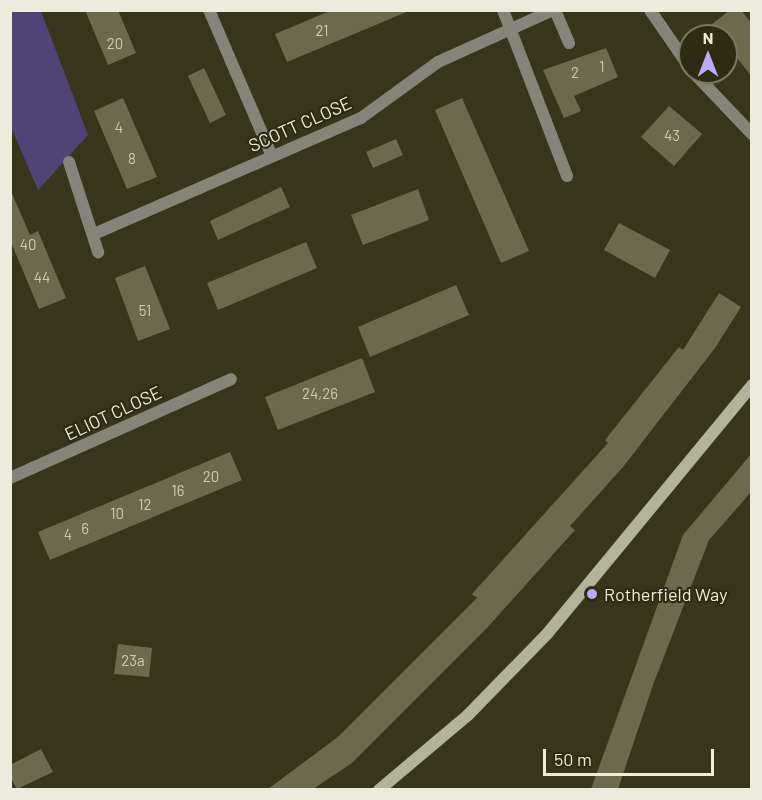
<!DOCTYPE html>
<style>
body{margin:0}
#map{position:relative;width:762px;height:800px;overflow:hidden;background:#37351c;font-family:Barlow,sans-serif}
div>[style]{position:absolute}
.green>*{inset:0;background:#504477}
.building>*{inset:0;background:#6c6a4e}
.street>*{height:12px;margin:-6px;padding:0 6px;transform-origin:6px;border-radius:6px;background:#858478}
.secondary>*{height:12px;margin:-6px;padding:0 6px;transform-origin:6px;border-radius:6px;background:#b2b29d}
.dots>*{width:16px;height:16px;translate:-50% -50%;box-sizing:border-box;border:3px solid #2d2b12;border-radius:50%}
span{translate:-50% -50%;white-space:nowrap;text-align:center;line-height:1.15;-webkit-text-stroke:4.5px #2d2b12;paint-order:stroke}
.number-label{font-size:15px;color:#cdccb8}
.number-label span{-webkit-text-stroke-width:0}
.street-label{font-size:18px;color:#edecdc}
.poi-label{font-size:18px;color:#edecdc}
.left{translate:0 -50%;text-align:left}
.frame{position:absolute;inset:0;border:12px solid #edecdc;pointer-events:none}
.north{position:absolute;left:678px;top:24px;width:60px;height:60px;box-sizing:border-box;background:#2d2b12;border:2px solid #7a7863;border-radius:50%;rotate:0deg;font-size:16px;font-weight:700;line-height:24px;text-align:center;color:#edecdc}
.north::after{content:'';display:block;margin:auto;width:21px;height:27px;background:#baaaf6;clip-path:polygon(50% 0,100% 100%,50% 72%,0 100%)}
.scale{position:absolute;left:543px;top:749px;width:171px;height:27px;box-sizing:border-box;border:3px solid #edecdc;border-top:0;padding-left:8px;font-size:18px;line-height:21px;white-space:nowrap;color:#edecdc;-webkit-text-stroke:4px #2d2b12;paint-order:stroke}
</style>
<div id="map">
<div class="green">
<div style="clip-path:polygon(10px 11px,41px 11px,88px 135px,38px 190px,11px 127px)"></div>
</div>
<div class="building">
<div style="clip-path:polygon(85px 10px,118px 10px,136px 53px,108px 65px)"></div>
<div style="clip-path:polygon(332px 10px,408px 10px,409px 11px,287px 62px,275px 34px)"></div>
<div style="clip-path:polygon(730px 10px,741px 10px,752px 24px,752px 77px,726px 44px,726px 36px,720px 36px,711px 25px)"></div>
<div style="clip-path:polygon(606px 48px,618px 77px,574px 96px,581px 111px,564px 118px,543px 70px)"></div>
<div style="clip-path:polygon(204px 68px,226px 115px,210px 123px,188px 76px)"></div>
<div style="clip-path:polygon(123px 98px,157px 177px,127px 189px,94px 111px)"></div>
<div style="clip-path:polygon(462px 98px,529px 251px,501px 263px,435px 110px)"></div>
<div style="clip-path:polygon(669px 106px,702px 134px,674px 166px,641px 137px)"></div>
<div style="clip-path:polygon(396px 139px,403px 155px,373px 168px,366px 152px)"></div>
<div style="clip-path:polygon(281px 187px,290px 207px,218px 240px,210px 221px)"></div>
<div style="clip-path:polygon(10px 189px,30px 235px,38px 231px,66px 298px,39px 309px,10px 240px)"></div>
<div style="clip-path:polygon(418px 189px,429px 220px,363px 245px,351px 215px)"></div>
<div style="clip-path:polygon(619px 223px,670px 250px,655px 278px,604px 250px)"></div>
<div style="clip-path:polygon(306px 242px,317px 268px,218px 310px,207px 283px)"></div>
<div style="clip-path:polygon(145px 266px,170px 329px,138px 341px,115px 278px)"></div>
<div style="clip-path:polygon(456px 285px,469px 315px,370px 357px,358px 327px)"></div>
<div style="clip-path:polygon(719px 293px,741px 307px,715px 348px,623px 467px,570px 526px,575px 530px,486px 629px,352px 763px,313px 789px,268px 789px,338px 737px,477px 598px,472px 594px,608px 443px,605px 440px,679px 347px,683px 350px)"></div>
<div style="clip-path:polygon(362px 358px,375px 392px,278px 430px,265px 397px)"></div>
<div style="clip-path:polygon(230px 452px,242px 480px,50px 560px,38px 532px)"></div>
<div style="clip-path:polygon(752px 453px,752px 491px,709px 540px,653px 685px,618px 789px,591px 789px,683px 535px)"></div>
<div style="clip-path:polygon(118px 644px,152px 648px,149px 677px,114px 674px)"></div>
<div style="clip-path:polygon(41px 749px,53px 772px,17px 789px,10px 777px,10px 765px)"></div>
</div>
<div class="street">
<div style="left:209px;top:10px;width:159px;rotate:66.7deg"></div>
<div style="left:503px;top:10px;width:178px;rotate:68.9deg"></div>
<div style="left:555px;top:10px;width:36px;rotate:67deg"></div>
<div style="left:650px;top:10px;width:70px;rotate:55.4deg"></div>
<div style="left:693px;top:72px;width:86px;rotate:46.4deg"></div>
<div style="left:69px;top:162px;width:95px;rotate:72.1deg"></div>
<div style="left:94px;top:234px;width:291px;rotate:-23.5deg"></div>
<div style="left:361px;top:118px;width:95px;rotate:-36deg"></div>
<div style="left:438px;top:62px;width:126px;rotate:-24.3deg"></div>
<div style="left:10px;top:478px;width:242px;rotate:-24.1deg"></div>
</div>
<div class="secondary">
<div style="left:379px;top:790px;width:116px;rotate:-40.1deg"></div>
<div style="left:468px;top:715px;width:113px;rotate:-45.7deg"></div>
<div style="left:547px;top:634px;width:323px;rotate:-50.5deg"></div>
</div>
<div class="dots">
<div style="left:592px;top:594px;background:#baaaf6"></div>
</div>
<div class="number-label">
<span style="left:322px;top:31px">21</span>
<span style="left:115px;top:44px">20</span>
<span style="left:602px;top:67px">1</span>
<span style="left:575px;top:73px">2</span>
<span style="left:119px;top:128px">4</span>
<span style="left:672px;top:136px">43</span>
<span style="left:132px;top:159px">8</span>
<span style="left:28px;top:245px">40</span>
<span style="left:42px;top:278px">44</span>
<span style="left:145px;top:311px">51</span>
<span style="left:320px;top:394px">24,26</span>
<span style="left:211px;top:477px">20</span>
<span style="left:178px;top:491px">16</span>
<span style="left:145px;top:505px">12</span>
<span style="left:117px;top:514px">10</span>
<span style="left:85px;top:529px">6</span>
<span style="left:68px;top:535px">4</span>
<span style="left:133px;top:661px">23a</span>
</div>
<div class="street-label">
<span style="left:300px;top:124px;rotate:-24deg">SCOTT CLOSE</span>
<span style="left:113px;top:413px;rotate:-25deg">ELIOT CLOSE</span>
</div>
<div class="poi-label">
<span class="left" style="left:604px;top:594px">Rotherfield Way</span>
</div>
<div class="frame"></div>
<div class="north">N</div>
<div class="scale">50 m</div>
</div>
